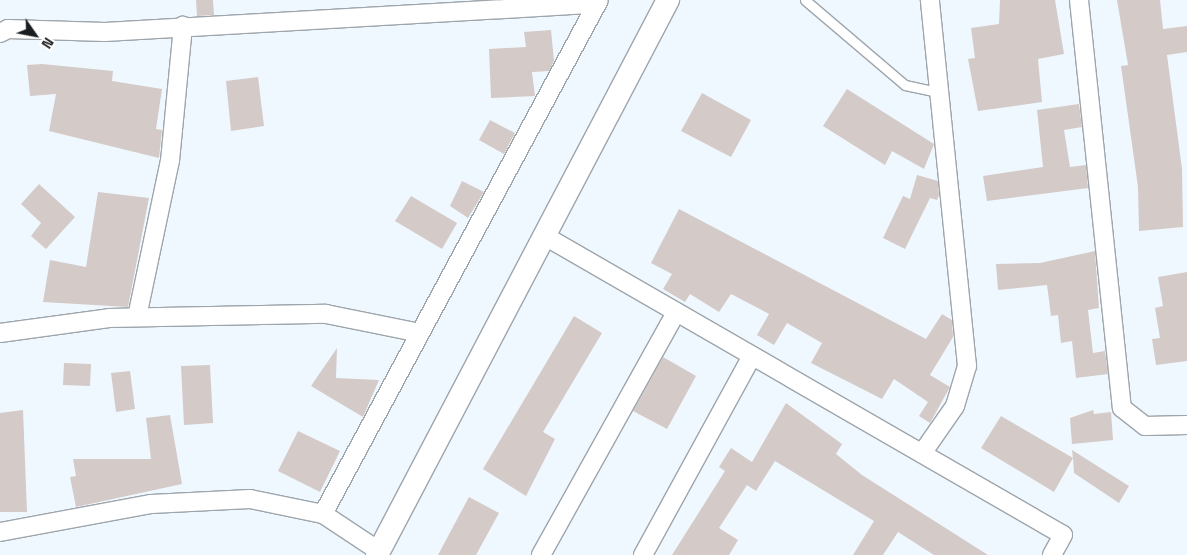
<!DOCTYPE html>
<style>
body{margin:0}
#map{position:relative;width:1187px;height:555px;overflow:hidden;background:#f0f8ff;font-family:"Space Grotesk",sans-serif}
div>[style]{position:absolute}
.building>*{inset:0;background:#d4cac7}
.roads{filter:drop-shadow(1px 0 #9ea5ab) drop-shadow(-1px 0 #9ea5ab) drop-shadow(0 1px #9ea5ab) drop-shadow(0 -1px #9ea5ab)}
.service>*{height:9px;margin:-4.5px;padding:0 4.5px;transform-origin:4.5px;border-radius:4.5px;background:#fff}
.minor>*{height:18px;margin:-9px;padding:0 9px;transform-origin:9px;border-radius:9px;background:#fff}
.tertiary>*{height:22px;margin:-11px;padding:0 11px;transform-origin:11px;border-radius:11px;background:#fff}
span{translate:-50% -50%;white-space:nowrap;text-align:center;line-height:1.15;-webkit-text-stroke:5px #fff;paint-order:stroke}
.north{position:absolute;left:10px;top:10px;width:50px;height:50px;-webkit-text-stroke:4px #fff;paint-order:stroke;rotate:123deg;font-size:14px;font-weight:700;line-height:20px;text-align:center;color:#1a1d1f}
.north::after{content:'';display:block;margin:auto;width:18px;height:22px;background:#1a1d1f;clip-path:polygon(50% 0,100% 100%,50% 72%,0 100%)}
</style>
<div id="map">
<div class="building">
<div style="clip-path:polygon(196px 0,213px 0,214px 15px,197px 16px)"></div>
<div style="clip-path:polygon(1000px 0,1055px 0,1064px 54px,1038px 59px,1042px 102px,978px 111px,968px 59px,975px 58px,971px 28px,999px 24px)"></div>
<div style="clip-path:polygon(1117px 0,1160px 0,1163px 29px,1187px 26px,1187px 52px,1167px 55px,1182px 169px,1183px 227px,1139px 231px,1138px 187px,1121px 66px,1128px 65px)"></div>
<div style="clip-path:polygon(551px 30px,554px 61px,549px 71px,532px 72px,535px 96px,491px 98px,489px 49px,526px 47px,524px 32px)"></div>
<div style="clip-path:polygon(42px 64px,113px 71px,112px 81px,162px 89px,156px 129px,162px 130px,159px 158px,49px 131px,56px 94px,30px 96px,27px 65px)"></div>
<div style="clip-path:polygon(258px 77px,264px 126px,231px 131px,226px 81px)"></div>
<div style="clip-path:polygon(847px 89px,934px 144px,924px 169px,892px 151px,885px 165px,823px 126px)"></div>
<div style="clip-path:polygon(702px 93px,751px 120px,731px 157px,681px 131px)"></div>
<div style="clip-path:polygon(1079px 104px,1082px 127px,1064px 130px,1070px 167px,1086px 165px,1088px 188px,987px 201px,983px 176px,1043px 167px,1037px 110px)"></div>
<div style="clip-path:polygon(490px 120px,515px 133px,504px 154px,479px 140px)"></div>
<div style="clip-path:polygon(917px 175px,938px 181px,939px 195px,937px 200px,930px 198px,905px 249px,883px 238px,903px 196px,910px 199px)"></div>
<div style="clip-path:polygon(462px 181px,484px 192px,468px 218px,450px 206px)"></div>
<div style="clip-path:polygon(39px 184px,75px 217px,46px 249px,31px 236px,41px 223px,21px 204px)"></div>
<div style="clip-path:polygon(98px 192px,149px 198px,128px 307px,43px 302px,50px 260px,86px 267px)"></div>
<div style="clip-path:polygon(411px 196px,457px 223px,442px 249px,395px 221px)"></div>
<div style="clip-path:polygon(679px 209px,926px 339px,942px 314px,952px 320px,953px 337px,930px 375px,950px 387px,930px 423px,919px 416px,928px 402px,894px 379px,882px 399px,811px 363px,822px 343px,787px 323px,774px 345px,757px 335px,769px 314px,731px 294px,719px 312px,690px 294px,685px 302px,663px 289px,672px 274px,651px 263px)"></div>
<div style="clip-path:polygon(1095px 251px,1099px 308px,1088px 310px,1093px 353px,1105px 351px,1108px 374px,1076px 378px,1072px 341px,1061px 343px,1058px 315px,1051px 316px,1047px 285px,998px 290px,996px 264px,1040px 263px)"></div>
<div style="clip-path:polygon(1187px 272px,1187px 361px,1156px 365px,1152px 339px,1160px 338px,1155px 308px,1163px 306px,1158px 277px)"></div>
<div style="clip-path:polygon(574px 316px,602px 333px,543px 432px,555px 439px,526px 496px,483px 469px)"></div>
<div style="clip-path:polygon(337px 348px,336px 378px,379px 380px,363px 417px,311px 386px)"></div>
<div style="clip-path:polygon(663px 357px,696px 376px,667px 429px,633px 411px)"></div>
<div style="clip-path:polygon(64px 363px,91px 364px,90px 386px,63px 385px)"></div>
<div style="clip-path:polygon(210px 365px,213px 423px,184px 425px,181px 366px)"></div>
<div style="clip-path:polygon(130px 371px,135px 409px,116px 412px,111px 373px)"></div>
<div style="clip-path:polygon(786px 403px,842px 444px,836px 454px,862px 475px,988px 555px,934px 555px,898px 532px,883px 555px,853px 555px,874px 521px,775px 461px,756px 491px,747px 485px,719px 528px,738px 540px,729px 555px,672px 555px,725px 471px,719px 467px,731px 448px,752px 462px)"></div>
<div style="clip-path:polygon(23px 410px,27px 512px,0 512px,0 413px)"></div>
<div style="clip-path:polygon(1093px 410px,1094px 414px,1111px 412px,1113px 440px,1072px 444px,1070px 418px)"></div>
<div style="clip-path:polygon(170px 415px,182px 484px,76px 507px,70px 477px,76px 476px,73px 459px,151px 459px,146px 418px)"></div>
<div style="clip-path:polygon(1001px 416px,1073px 458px,1072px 450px,1129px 486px,1119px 503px,1074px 473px,1073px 458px,1054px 492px,981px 448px)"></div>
<div style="clip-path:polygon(298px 431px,340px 451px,320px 492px,278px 471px)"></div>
<div style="clip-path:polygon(469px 497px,499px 513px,476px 555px,438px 555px)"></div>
</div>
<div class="roads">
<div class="service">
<div style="left:805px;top:0;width:131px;rotate:40.4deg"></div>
<div style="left:905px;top:85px;width:35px;rotate:12deg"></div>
</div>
<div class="minor">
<div style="left:1079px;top:0;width:410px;rotate:84deg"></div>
<div style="left:1122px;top:408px;width:29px;rotate:38deg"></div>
<div style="left:1145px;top:426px;width:42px;rotate:-1.4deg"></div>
<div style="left:0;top:33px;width:9px;rotate:-27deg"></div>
<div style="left:8px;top:29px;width:97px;rotate:1.8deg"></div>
<div style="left:105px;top:32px;width:493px;rotate:-3.3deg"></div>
<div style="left:543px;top:235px;width:600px;rotate:29.98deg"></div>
<div style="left:1063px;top:535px;width:23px;rotate:119deg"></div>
<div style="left:137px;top:317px;width:159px;rotate:-78.1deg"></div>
<div style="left:170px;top:161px;width:136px;rotate:-84.5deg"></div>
<div style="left:0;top:333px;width:110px;rotate:-7.8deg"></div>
<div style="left:109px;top:318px;width:217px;rotate:-1.1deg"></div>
<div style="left:326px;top:314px;width:96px;rotate:11.4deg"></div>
<div style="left:923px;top:452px;width:56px;rotate:-55.2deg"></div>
<div style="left:955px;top:406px;width:42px;rotate:-73.3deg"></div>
<div style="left:967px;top:366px;width:368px;rotate:-95.8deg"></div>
<div style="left:323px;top:514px;width:583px;rotate:-61.77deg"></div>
<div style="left:0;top:532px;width:154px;rotate:-10.5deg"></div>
<div style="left:151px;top:504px;width:99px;rotate:-2.9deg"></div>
<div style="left:250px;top:499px;width:75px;rotate:11.6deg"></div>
<div style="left:323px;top:514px;width:67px;rotate:33.5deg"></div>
<div style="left:541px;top:555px;width:278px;rotate:-60.9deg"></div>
<div style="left:643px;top:555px;width:227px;rotate:-61.3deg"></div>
</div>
<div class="tertiary">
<div style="left:377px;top:555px;width:627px;rotate:-62.33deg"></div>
</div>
</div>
<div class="north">N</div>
</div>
